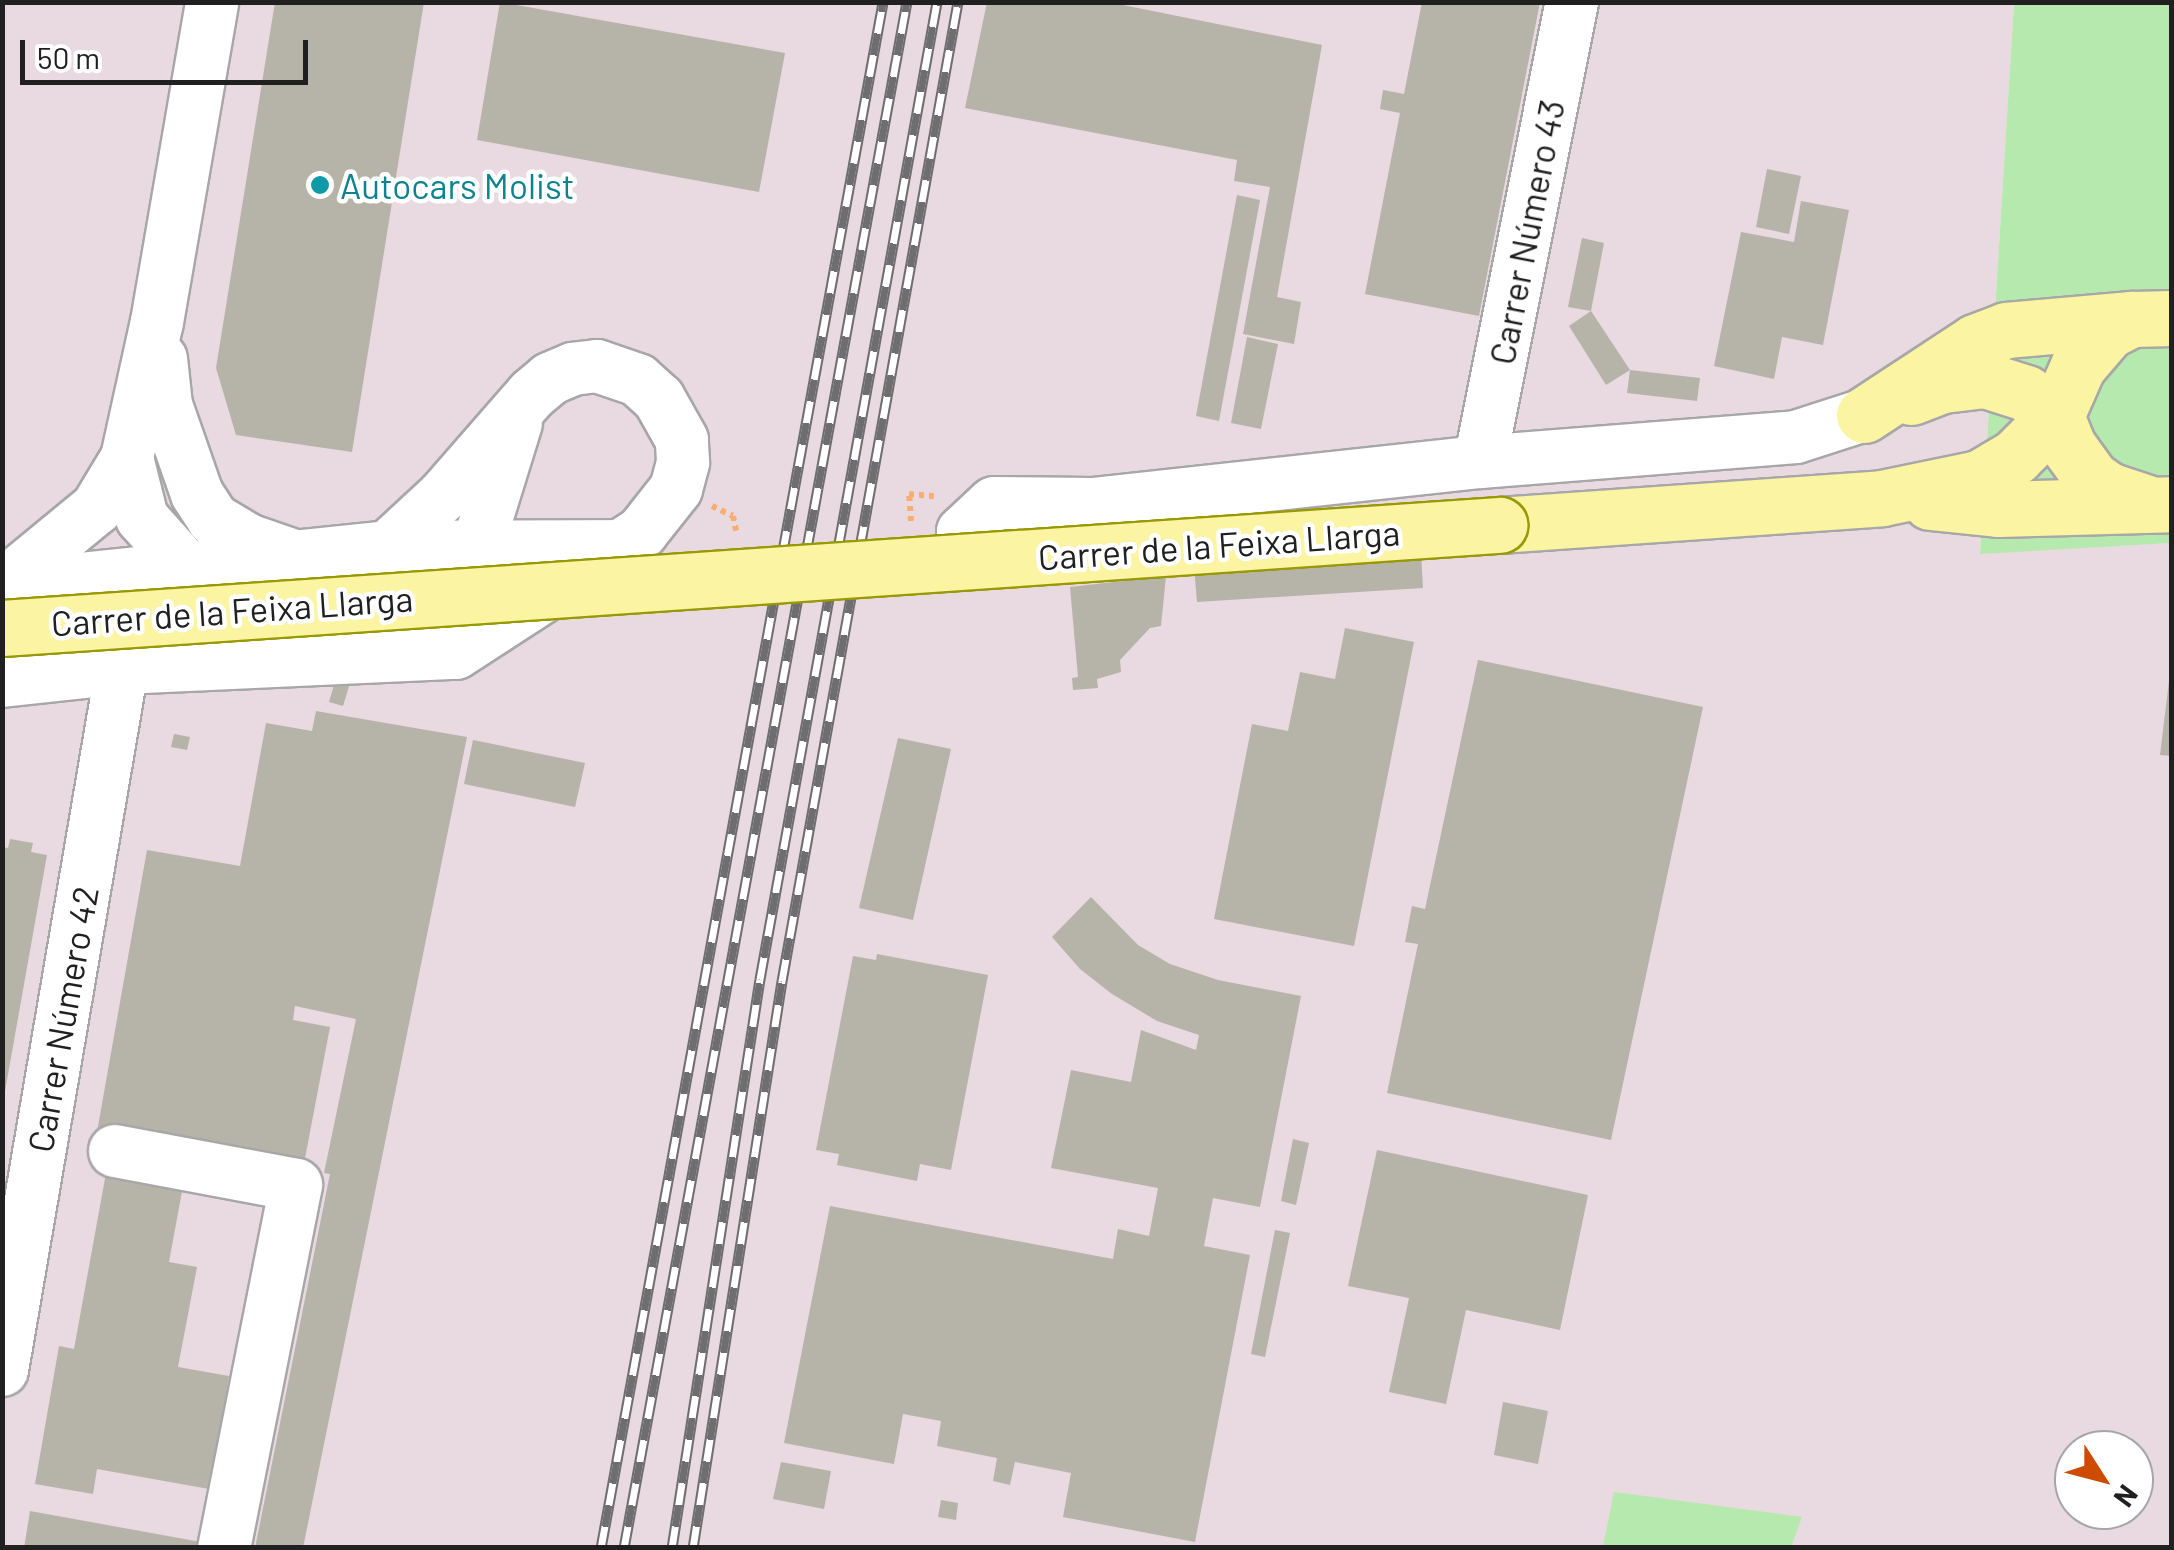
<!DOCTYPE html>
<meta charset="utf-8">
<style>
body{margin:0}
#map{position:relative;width:2174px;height:1550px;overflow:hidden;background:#f0f0e7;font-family:Barlow,sans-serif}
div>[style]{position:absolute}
.industrial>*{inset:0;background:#e9d9e0}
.grass>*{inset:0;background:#b6e9ae}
.building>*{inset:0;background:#b6b4a9}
.path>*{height:6px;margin-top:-3px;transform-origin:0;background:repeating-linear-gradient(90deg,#f8ae70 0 5px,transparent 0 10px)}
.roads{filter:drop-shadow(2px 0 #a7a7a7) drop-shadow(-2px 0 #a7a7a7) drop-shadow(0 2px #a7a7a7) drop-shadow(0 -2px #a7a7a7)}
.minor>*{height:52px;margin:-26px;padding:0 26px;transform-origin:26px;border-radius:26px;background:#fff}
.major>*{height:55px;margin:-27.5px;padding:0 27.5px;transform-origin:27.5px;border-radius:27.5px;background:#fbf4a2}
.rail>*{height:11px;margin-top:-5.5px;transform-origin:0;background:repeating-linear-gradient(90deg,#fff 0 22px,#6e6e6e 0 44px);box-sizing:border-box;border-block:2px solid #6e6e6e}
.bridges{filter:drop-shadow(2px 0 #979a02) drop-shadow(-2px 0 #979a02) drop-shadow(0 2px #979a02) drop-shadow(0 -2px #979a02)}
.major-bridge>*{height:55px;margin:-27.5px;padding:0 27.5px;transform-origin:27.5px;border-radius:27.5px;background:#fbf4a2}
.dots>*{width:28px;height:28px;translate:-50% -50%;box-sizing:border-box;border:5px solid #fff;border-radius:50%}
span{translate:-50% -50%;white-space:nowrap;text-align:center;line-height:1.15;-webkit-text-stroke:9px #fff;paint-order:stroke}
.culture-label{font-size:35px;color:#0d838f}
.left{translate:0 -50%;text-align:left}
.street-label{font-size:35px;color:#202020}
.frame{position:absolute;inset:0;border:5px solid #202020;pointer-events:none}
.north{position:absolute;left:2054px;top:1430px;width:100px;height:100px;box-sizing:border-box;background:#fff;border:2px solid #a6a6a6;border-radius:50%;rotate:126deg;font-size:28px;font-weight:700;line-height:40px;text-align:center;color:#202020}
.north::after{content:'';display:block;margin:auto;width:35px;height:45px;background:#cd4b03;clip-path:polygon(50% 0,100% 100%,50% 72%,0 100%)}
.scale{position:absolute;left:20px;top:40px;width:288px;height:45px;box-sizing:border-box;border:5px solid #202020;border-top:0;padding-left:12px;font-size:30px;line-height:35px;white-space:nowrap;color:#202020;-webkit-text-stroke:8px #fff;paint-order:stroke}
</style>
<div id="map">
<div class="industrial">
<div style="clip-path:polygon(evenodd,3px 3px,2014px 3px,1980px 553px,2171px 543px,2171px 1547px,3px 1548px,3px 3px,2074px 1450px,2134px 1450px,2134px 1510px,2074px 1510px,2074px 1450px)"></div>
</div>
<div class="grass">
<div style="clip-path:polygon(2014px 3px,2171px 3px,2171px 543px,1980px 554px)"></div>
<div style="clip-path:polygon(1614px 1492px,1802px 1517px,1791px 1547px,1603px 1547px)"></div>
</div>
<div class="building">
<div style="clip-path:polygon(275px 2px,424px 2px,352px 452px,236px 435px,216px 368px)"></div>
<div style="clip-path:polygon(500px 2px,785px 53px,759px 192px,477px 140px)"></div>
<div style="clip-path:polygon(987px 2px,1108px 2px,1322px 45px,1277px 297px,1301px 302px,1294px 344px,1243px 334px,1270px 187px,1234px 181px,1237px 160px,965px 108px)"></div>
<div style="clip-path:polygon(1422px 2px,1540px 2px,1479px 316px,1365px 294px,1400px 113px,1380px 109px,1383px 90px,1404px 94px)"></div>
<div style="clip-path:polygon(1767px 169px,1801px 176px,1789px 234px,1756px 227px)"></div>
<div style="clip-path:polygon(1237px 195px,1260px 200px,1219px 421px,1196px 416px)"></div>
<div style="clip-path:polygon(1801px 201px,1849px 210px,1823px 345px,1782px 337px,1774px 379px,1714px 366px,1741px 232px,1794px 242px)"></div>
<div style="clip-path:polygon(1582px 238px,1604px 243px,1591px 311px,1568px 307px)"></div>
<div style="clip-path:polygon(1591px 311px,1630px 370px,1606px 385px,1569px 326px)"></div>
<div style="clip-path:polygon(1247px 337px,1278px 344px,1261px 429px,1231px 423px)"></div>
<div style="clip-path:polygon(1630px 370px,1700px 378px,1697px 401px,1627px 393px)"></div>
<div style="clip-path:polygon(1421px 553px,1423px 588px,1197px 602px,1194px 567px)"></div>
<div style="clip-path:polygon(1166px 576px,1161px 626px,1150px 628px,1120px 660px,1121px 672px,1097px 679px,1098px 688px,1073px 690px,1072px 678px,1078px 677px,1070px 587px)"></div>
<div style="clip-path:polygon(1345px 628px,1414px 642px,1354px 946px,1214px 919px,1252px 724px,1288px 731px,1300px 672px,1335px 679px)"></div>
<div style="clip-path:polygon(1478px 660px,1703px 707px,1611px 1140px,1387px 1093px,1418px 944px,1405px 942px,1412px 906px,1425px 909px)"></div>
<div style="clip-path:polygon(336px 678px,350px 683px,343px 706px,329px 702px)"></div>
<div style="clip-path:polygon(2169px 681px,2172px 681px,2172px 756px,2160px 755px)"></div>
<div style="clip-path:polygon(316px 711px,467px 737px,303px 1548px,255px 1548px,330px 1174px,324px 1173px,356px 1019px,295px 1006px,293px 1020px,330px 1027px,303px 1169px,97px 1132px,147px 850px,240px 866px,266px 723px,312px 731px)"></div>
<div style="clip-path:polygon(174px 734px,190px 737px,187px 750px,171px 747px)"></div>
<div style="clip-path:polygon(898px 738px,951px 749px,913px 920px,859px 908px)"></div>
<div style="clip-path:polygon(473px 740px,585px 763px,575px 807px,464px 784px)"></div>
<div style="clip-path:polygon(10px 839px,33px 843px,31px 852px,47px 855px,4px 1097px,2px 847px,8px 848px)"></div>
<div style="clip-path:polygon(1091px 897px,1138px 945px,1170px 964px,1218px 980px,1301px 996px,1260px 1207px,1213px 1198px,1204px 1246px,1250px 1255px,1195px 1542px,1063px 1517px,1071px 1473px,1015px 1462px,1010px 1485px,993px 1481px,997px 1458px,937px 1446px,941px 1421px,903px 1414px,894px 1464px,784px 1443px,830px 1206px,1113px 1259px,1118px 1229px,1149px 1236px,1158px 1188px,1051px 1168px,1071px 1070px,1131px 1082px,1141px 1030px,1196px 1050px,1199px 1035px,1157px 1021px,1112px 994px,1080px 969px,1052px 937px)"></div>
<div style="clip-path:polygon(877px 954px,988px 975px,951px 1170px,920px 1164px,917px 1181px,837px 1165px,839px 1154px,816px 1150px,853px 956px,876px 960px)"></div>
<div style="clip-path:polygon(1293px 1139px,1309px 1143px,1296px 1205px,1281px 1201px)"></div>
<div style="clip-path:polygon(1377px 1150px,1588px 1195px,1560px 1330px,1466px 1310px,1446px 1404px,1389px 1392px,1409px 1298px,1348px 1286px)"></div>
<div style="clip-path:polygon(106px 1173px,183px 1186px,169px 1262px,197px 1267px,178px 1367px,229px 1376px,209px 1489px,97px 1469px,93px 1494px,35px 1484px,59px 1346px,74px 1349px)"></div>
<div style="clip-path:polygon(1275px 1230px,1290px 1233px,1265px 1357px,1251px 1354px)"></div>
<div style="clip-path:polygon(1503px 1402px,1548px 1411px,1538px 1464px,1494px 1455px)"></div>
<div style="clip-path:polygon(781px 1462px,831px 1471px,824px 1509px,773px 1499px)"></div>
<div style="clip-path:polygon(941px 1500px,958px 1503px,956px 1520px,938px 1517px)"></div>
<div style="clip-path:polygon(30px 1511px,212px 1544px,212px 1548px,24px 1548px)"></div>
</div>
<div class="path">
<div style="left:712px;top:506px;width:23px;rotate:25deg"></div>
<div style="left:733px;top:516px;width:19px;rotate:78deg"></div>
<div style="left:911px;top:521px;width:27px;rotate:-94deg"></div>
<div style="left:909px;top:494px;width:25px;rotate:5deg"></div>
</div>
<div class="roads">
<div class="minor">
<div style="left:161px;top:359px;width:46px;rotate:83.8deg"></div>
<div style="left:166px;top:405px;width:94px;rotate:70.8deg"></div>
<div style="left:197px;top:494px;width:30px;rotate:57deg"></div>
<div style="left:213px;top:519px;width:41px;rotate:31deg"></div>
<div style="left:248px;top:540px;width:46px;rotate:19.2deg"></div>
<div style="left:1480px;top:462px;width:469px;rotate:-78.7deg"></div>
<div style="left:1093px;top:504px;width:67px;rotate:130.8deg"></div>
<div style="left:1049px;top:555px;width:65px;rotate:175.6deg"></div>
<div style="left:984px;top:560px;width:35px;rotate:-127deg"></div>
<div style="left:963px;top:532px;width:42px;rotate:-43.1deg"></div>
<div style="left:994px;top:503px;width:99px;rotate:0.6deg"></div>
<div style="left:1093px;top:504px;width:389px;rotate:-6.2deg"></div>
<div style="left:1480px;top:462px;width:317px;rotate:-4.5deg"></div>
<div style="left:1796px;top:437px;width:71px;rotate:-17.9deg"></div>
<div style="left:186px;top:567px;width:66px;rotate:-131.9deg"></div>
<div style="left:142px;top:518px;width:62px;rotate:-104deg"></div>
<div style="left:127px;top:458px;width:139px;rotate:-77.6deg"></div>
<div style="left:157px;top:322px;width:325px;rotate:-80.2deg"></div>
<div style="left:468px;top:578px;width:162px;rotate:-72.8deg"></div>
<div style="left:2px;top:586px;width:123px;rotate:-39.4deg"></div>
<div style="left:97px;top:508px;width:58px;rotate:-59deg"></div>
<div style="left:2px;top:587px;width:388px;rotate:-5.9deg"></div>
<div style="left:388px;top:547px;width:232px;rotate:-0.2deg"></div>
<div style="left:2px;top:681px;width:121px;rotate:-6.2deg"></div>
<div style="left:122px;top:668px;width:334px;rotate:-2.6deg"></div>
<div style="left:456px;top:653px;width:222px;rotate:-33deg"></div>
<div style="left:642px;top:532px;width:55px;rotate:-51.7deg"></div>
<div style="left:676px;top:489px;width:28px;rotate:-75deg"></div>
<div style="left:683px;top:462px;width:22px;rotate:-93deg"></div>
<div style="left:682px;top:440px;width:47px;rotate:-119.3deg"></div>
<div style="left:659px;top:399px;width:28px;rotate:-138deg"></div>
<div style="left:638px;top:380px;width:43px;rotate:-161.1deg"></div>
<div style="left:597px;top:366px;width:24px;rotate:173deg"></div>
<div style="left:573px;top:369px;width:25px;rotate:157deg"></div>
<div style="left:550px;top:379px;width:23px;rotate:140deg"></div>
<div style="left:532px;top:394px;width:135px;rotate:131.1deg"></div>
<div style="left:443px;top:496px;width:75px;rotate:137.2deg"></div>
<div style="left:115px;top:1151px;width:184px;rotate:10.6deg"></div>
<div style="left:296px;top:1185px;width:370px;rotate:101.2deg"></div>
<div style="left:2px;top:1370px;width:712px;rotate:-80.3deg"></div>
</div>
<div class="major">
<div style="left:1911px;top:397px;width:34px;rotate:-21deg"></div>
<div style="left:1943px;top:385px;width:42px;rotate:-6.8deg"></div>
<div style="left:1985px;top:380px;width:43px;rotate:17.6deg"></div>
<div style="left:2026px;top:393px;width:38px;rotate:37deg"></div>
<div style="left:1864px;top:415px;width:133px;rotate:-33.3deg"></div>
<div style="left:1975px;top:342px;width:33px;rotate:-21deg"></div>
<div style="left:2006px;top:330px;width:126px;rotate:-5deg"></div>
<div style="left:2056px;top:416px;width:32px;rotate:68deg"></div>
<div style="left:2068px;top:446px;width:39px;rotate:54deg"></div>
<div style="left:2091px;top:478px;width:21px;rotate:35deg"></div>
<div style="left:2108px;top:490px;width:39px;rotate:18deg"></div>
<div style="left:1930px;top:502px;width:68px;rotate:5.9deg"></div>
<div style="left:1998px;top:509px;width:174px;rotate:-1.6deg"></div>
<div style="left:1499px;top:525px;width:384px;rotate:-4deg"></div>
<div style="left:1882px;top:498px;width:99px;rotate:-11.7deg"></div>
<div style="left:1979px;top:478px;width:42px;rotate:-30.3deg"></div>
<div style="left:2015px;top:457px;width:58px;rotate:-45deg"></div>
<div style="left:2056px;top:416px;width:55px;rotate:-66.3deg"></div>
<div style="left:2078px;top:366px;width:46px;rotate:-49.4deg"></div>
<div style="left:2108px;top:331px;width:27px;rotate:-27deg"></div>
<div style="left:2132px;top:319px;width:40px;rotate:-1.4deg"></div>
</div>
</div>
<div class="rail">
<div style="left:601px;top:1548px;width:1572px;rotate:-79.66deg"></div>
<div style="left:624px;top:1548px;width:1572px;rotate:-79.63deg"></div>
<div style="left:672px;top:1548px;width:576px;rotate:-81.21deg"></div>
<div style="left:760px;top:979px;width:993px;rotate:-79.73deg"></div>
<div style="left:693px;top:1548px;width:574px;rotate:-81.08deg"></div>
<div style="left:782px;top:981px;width:995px;rotate:-79.81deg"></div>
</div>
<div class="bridges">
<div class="major-bridge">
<div style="left:2px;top:628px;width:1501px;rotate:-3.94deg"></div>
</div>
</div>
<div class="dots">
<div style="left:320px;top:185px;background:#0f9aa8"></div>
</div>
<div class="culture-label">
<span class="left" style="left:340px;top:185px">Autocars Molist</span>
</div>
<div class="street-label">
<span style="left:1526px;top:232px;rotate:-79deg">Carrer Número 43</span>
<span style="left:1219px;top:544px;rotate:-4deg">Carrer de la Feixa Llarga</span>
<span style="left:232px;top:610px;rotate:-4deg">Carrer de la Feixa Llarga</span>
<span style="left:62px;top:1019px;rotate:-80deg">Carrer Número 42</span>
</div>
<div class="frame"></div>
<div class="north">N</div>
<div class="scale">50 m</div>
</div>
